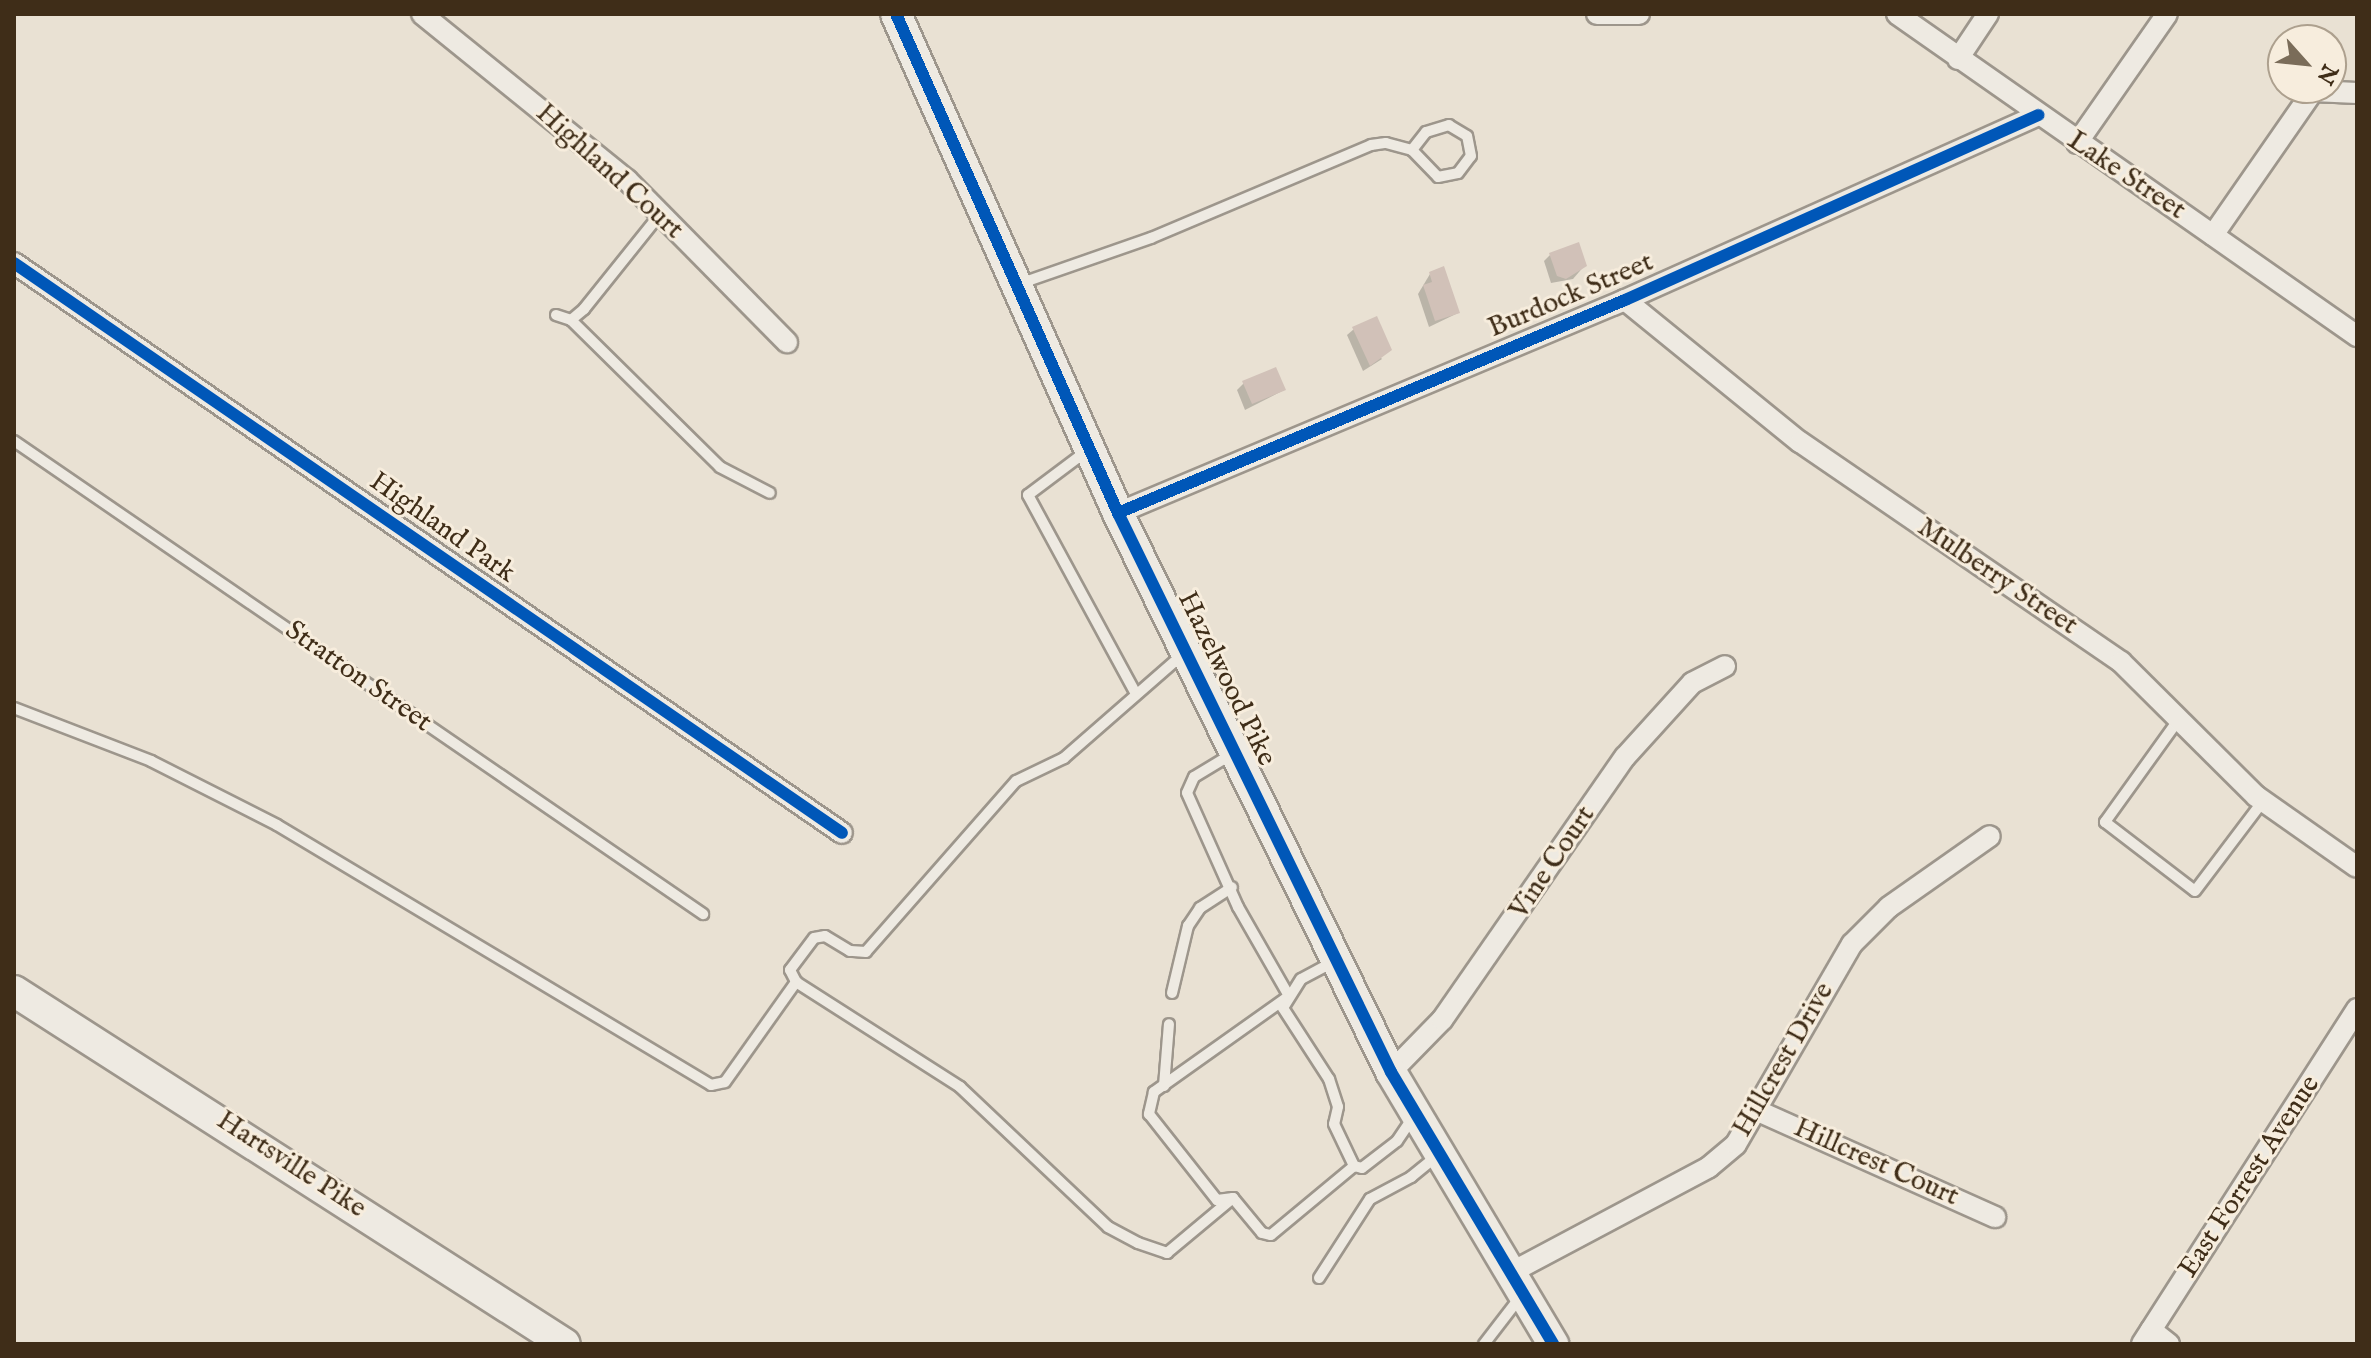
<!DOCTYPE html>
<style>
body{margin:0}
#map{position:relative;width:2371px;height:1358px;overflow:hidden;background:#e9e1d3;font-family:"IM FELL English",serif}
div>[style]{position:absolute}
.shadow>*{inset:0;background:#0003}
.building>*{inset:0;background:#d1c1b8}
.roads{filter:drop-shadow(2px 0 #9d968c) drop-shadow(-2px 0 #9d968c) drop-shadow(0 2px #9d968c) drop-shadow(0 -2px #9d968c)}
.lane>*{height:10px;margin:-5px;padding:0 5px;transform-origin:5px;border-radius:5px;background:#eeeae2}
.street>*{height:20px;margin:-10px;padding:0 10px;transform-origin:10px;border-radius:10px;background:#eeeae2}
.secondary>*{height:30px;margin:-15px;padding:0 15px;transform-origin:15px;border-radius:15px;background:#eeeae2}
.cycleway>*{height:12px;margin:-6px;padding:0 6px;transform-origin:6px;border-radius:6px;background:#0057b8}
span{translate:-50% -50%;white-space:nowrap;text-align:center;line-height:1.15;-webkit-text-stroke:6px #f7eddd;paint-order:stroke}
.street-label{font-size:28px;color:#3f2d18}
.frame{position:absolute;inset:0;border:16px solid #3f2d18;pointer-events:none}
.north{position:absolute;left:2267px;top:24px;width:80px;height:80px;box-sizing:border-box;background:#f7eddd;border:2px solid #ada08e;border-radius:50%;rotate:117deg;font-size:22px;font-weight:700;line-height:32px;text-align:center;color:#3f2d18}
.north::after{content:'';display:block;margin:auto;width:28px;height:36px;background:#7a6c59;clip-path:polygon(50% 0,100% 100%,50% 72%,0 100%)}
</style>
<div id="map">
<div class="shadow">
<div style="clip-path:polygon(1550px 255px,1585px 265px,1573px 279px,1551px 283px,1544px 261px)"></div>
<div style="clip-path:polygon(1430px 274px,1458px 313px,1429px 327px,1418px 294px)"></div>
<div style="clip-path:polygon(1354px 329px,1382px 359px,1363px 371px,1347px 335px)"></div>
<div style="clip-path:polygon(1244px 383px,1284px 390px,1245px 410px,1237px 390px)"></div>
</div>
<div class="building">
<div style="clip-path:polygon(1579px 242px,1587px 266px,1566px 279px,1557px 276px,1549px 253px)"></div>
<div style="clip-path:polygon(1444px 266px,1460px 313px,1435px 321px,1423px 285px,1432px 282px,1429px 272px)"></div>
<div style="clip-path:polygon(1377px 316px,1392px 350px,1370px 366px,1352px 327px)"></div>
<div style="clip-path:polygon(1276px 367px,1286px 390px,1252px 404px,1242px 381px)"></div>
</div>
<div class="roads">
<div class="lane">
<div style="left:1019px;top:284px;width:140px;rotate:-19.2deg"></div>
<div style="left:1151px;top:238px;width:239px;rotate:-22.9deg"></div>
<div style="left:1371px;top:145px;width:15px;rotate:-8deg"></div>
<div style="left:1386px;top:143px;width:27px;rotate:15deg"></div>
<div style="left:1412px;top:150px;width:37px;rotate:46deg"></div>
<div style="left:1438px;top:177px;width:20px;rotate:-11deg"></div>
<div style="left:1458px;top:173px;width:21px;rotate:-53deg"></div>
<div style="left:1471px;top:156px;width:20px;rotate:-101deg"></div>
<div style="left:1467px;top:136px;width:21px;rotate:-149deg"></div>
<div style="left:1449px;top:125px;width:24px;rotate:163deg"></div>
<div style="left:1426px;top:132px;width:23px;rotate:128deg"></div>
<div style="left:556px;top:315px;width:16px;rotate:18deg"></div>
<div style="left:571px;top:320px;width:17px;rotate:-40deg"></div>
<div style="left:584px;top:309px;width:122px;rotate:-51.3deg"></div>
<div style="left:571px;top:320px;width:209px;rotate:44.6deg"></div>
<div style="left:720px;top:467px;width:56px;rotate:27.5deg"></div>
<div style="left:14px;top:441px;width:836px;rotate:34.47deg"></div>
<div style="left:1088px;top:450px;width:75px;rotate:143.1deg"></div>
<div style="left:1028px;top:495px;width:224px;rotate:61.5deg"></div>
<div style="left:1182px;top:655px;width:157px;rotate:138.9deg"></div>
<div style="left:1064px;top:758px;width:53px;rotate:154.4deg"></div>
<div style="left:1016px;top:781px;width:227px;rotate:131.3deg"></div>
<div style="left:866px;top:952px;width:16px;rotate:-176deg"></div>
<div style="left:850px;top:951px;width:29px;rotate:-149deg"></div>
<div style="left:825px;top:936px;width:11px;rotate:170deg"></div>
<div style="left:814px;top:938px;width:40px;rotate:127deg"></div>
<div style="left:790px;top:970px;width:13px;rotate:63deg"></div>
<div style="left:796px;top:982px;width:195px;rotate:32.6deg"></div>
<div style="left:960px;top:1087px;width:204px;rotate:43.4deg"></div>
<div style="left:1108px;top:1227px;width:34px;rotate:28deg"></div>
<div style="left:1138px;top:1243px;width:31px;rotate:19deg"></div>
<div style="left:1167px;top:1253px;width:86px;rotate:-39.8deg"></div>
<div style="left:14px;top:708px;width:147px;rotate:21.1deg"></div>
<div style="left:151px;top:761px;width:141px;rotate:26.9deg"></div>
<div style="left:277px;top:825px;width:506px;rotate:30.92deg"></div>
<div style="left:711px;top:1085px;width:14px;rotate:-12deg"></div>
<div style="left:725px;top:1082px;width:123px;rotate:-54.6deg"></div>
<div style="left:2179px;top:719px;width:127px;rotate:125.7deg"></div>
<div style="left:2105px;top:822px;width:113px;rotate:37.5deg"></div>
<div style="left:2195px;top:891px;width:113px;rotate:-52.9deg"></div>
<div style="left:1232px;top:754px;width:44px;rotate:148.8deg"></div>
<div style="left:1194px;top:777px;width:17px;rotate:114deg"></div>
<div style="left:1187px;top:793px;width:125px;rotate:65.9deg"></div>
<div style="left:1238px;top:907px;width:103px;rotate:60.2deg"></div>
<div style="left:1335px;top:961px;width:38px;rotate:152deg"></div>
<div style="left:1301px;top:979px;width:34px;rotate:122deg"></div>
<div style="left:1283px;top:1008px;width:85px;rotate:57.1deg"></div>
<div style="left:1329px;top:1079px;width:29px;rotate:72deg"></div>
<div style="left:1338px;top:1107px;width:17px;rotate:103deg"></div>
<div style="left:1334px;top:1124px;width:47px;rotate:64.5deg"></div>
<div style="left:1354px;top:1166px;width:8px;rotate:14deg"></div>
<div style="left:1362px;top:1168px;width:44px;rotate:-37.6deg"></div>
<div style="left:1397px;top:1141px;width:29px;rotate:-56deg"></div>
<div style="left:1172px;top:993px;width:69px;rotate:-76.6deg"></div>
<div style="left:1188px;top:926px;width:22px;rotate:-56deg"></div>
<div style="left:1200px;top:908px;width:38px;rotate:-33deg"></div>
<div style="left:1289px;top:996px;width:166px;rotate:144.6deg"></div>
<div style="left:1154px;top:1092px;width:23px;rotate:103deg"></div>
<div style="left:1149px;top:1114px;width:110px;rotate:51.7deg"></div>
<div style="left:1217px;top:1200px;width:16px;rotate:-7deg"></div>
<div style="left:1233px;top:1198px;width:45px;rotate:50.4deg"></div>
<div style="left:1262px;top:1233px;width:9px;rotate:13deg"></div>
<div style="left:1271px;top:1235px;width:108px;rotate:-39.7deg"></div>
<div style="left:1164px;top:1086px;width:62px;rotate:-85.4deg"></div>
<div style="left:1319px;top:1278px;width:94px;rotate:-57.2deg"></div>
<div style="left:1370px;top:1199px;width:47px;rotate:-28.2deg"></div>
<div style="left:1411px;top:1177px;width:33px;rotate:-39deg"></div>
<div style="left:1484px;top:1344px;width:61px;rotate:-52.4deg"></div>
</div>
<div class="street">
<div style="left:422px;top:14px;width:264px;rotate:39deg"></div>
<div style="left:627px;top:180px;width:228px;rotate:45.4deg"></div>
<div style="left:1597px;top:14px;width:42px"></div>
<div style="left:1897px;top:14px;width:562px;rotate:34.99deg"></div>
<div style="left:1958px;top:59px;width:54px;rotate:-56.3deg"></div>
<div style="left:2077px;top:143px;width:157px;rotate:-55.1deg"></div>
<div style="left:2213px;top:235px;width:175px;rotate:-55.2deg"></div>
<div style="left:2313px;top:91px;width:44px;rotate:2.6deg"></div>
<div style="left:14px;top:263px;width:1005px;rotate:34.54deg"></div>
<div style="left:1625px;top:300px;width:225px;rotate:39.1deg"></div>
<div style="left:1800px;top:442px;width:389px;rotate:34.4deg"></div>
<div style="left:2121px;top:662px;width:190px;rotate:44.8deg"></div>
<div style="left:2256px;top:796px;width:123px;rotate:35.1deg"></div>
<div style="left:1118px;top:513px;width:550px;rotate:-22.79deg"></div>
<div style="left:1625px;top:300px;width:453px;rotate:-24.1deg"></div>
<div style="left:1391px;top:1072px;width:73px;rotate:-45.6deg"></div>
<div style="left:1442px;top:1020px;width:320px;rotate:-55.2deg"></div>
<div style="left:1625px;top:757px;width:100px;rotate:-47.8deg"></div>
<div style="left:1692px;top:683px;width:37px;rotate:-27deg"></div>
<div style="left:1758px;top:1111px;width:260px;rotate:24.1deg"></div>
<div style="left:1510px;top:1273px;width:225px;rotate:-28deg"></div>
<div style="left:1709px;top:1167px;width:35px;rotate:-40deg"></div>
<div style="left:1736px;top:1144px;width:231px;rotate:-59.9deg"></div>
<div style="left:1852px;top:944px;width:52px;rotate:-45deg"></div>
<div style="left:1889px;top:907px;width:123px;rotate:-35.1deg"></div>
<div style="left:2151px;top:1330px;width:23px;rotate:38deg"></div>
<div style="left:2142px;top:1344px;width:398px;rotate:-57.3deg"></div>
</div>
<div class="secondary">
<div style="left:896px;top:14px;width:546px;rotate:66.02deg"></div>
<div style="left:1118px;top:513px;width:622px;rotate:63.97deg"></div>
<div style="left:1391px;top:1072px;width:317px;rotate:59.2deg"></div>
<div style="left:14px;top:991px;width:654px;rotate:32.65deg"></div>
</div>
</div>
<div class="cycleway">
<div style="left:896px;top:14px;width:546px;rotate:66.02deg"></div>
<div style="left:1118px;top:513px;width:622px;rotate:63.97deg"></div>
<div style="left:1391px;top:1072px;width:317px;rotate:59.2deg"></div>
<div style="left:14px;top:263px;width:1005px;rotate:34.54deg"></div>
<div style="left:1118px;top:513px;width:550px;rotate:-22.79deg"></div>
<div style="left:1625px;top:300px;width:453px;rotate:-24.1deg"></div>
</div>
<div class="street-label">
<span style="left:609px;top:172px;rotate:42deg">Highland Court</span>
<span style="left:2126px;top:176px;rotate:34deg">Lake Street</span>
<span style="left:1571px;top:296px;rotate:-23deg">Burdock Street</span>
<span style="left:442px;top:528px;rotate:35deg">Highland Park</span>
<span style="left:1997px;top:577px;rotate:34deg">Mulberry Street</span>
<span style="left:358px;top:677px;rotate:35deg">Stratton Street</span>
<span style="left:1226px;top:679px;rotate:64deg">Hazelwood Pike</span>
<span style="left:1553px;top:863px;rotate:-56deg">Vine Court</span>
<span style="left:1784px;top:1060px;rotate:-60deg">Hillcrest Drive</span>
<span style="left:1876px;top:1163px;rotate:24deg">Hillcrest Court</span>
<span style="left:291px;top:1165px;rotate:33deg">Hartsville Pike</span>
<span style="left:2250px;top:1177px;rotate:-57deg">East Forrest Avenue</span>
</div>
<div class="frame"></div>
<div class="north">N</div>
</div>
